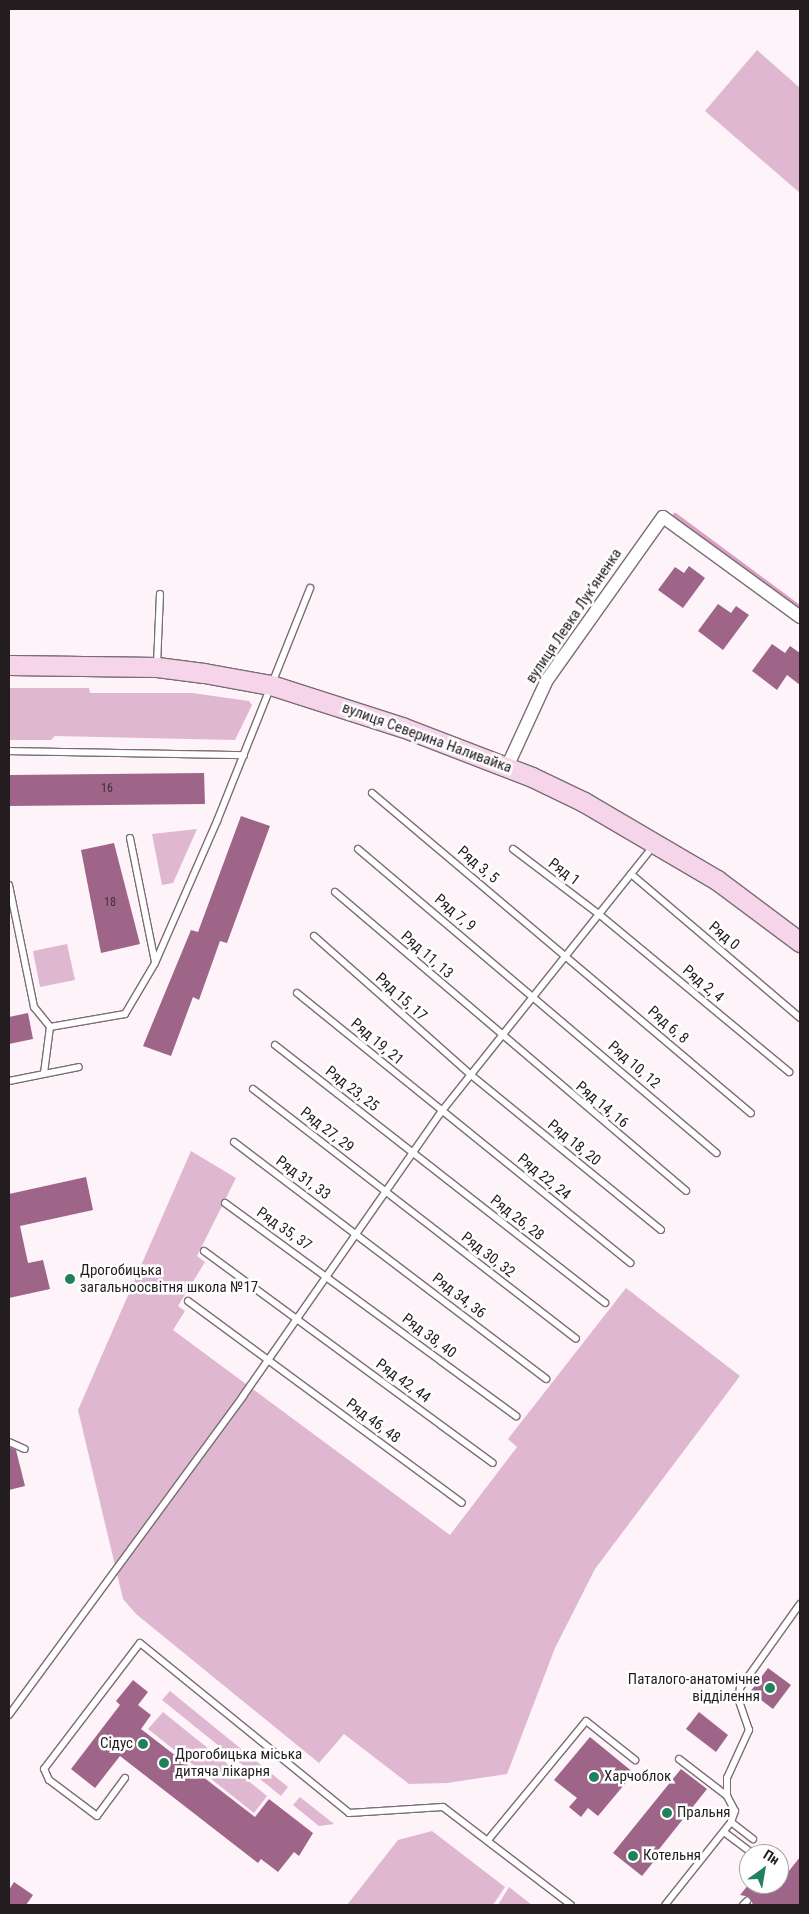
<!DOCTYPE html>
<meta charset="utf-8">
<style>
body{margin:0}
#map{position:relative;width:809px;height:1914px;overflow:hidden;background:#fdf3f9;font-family:"Roboto Condensed",sans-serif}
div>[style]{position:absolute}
.green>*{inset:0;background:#e0b7d0}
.stream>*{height:4.5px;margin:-2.25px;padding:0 2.25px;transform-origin:2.25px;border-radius:2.25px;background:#dc9ec4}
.building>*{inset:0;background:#9e6589}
.roads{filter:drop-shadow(1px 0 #7b6d75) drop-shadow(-1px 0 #7b6d75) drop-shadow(0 1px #7b6d75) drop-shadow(0 -1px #7b6d75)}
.lane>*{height:6px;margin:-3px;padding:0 3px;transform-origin:3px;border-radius:3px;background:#fff}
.street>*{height:12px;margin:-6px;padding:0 6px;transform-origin:6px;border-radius:6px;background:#fff}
.secondary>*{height:19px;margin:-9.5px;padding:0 9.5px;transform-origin:9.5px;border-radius:9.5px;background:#f6d5eb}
.dots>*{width:14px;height:14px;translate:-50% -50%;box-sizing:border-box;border:2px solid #fff;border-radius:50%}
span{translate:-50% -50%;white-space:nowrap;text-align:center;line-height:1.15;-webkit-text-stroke:5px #fff;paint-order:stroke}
.number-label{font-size:12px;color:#422f3a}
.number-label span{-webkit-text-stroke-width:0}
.street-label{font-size:15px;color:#231d20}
.poi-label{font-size:15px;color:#231d20}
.left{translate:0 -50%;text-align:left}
.right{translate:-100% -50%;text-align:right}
.frame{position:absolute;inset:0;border:10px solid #231d20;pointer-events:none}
.north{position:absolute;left:739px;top:1844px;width:50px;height:50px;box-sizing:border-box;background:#fff;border:1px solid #a7a5a6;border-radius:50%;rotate:32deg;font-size:14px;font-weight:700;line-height:20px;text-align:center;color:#231d20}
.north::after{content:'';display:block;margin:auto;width:18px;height:22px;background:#20825c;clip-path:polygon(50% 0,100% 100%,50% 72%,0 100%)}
</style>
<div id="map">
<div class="green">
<div style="clip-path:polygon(757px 50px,800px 88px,800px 193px,705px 111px)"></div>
<div style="clip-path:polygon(9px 688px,89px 688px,90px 693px,192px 693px,249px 701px,252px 705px,235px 740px,55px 736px,51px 740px,9px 740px)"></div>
<div style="clip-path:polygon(197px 829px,173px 883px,162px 885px,152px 834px)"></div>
<div style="clip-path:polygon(67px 944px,75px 980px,40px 987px,33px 951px)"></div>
<div style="clip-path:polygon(191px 1151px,236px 1178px,197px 1256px,205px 1262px,178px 1306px,185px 1311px,173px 1330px,450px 1535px,517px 1447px,508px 1439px,626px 1288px,740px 1376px,595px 1569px,555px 1648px,507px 1774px,447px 1783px,409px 1784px,344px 1734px,319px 1763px,136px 1614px,123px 1599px,78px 1410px)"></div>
<div style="clip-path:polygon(170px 1691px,288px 1787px,281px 1796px,162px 1700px)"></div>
<div style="clip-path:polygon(163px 1712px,267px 1796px,254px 1813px,148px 1729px)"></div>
<div style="clip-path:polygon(300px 1797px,334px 1824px,319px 1826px,293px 1805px)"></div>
<div style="clip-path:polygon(432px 1831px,505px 1887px,493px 1905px,347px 1905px,398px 1840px)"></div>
<div style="clip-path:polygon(509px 1887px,532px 1905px,498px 1905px)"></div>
</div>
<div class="stream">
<div style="left:675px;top:515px;width:156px;rotate:36.6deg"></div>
</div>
<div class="building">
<div style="clip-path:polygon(689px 566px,705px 578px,683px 608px,658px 590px,675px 567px,684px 573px)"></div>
<div style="clip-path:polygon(718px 604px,731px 613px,736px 606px,749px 615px,723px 650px,698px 631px)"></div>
<div style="clip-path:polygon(772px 644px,785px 653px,790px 646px,800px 653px,800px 685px,787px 675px,777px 690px,752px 671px)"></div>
<div style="clip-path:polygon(204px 773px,205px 804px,10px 806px,10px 775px)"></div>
<div style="clip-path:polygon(241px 816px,270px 826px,227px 943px,220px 941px,199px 1000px,193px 997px,171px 1056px,143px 1046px,191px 930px,198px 932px)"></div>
<div style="clip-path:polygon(114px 843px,140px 944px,101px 953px,81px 850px)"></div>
<div style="clip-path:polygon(28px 1013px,33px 1039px,9px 1044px,9px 1017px)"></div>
<div style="clip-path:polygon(86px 1177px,93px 1210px,20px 1226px,28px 1263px,43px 1260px,50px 1289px,9px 1298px,9px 1194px)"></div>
<div style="clip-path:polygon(9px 1447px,16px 1450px,25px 1486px,9px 1490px)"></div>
<div style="clip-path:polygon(768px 1668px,791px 1685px,773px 1709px,750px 1692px)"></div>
<div style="clip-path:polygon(133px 1680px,148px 1692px,138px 1705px,151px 1715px,141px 1729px,255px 1817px,269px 1799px,313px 1833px,299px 1856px,294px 1852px,278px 1872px,261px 1859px,258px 1863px,120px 1756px,95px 1788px,71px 1769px,120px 1705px,116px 1701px)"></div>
<div style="clip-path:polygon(699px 1712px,728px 1735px,716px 1752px,686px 1729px)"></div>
<div style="clip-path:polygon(590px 1737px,634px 1773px,598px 1816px,588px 1808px,581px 1817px,569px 1807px,577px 1798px,554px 1780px)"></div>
<div style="clip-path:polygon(681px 1769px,707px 1789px,652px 1858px,655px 1860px,642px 1876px,613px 1853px)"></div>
<div style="clip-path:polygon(800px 1857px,800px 1905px,753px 1905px,750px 1897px,740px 1895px,749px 1884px,764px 1884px,773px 1891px)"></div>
<div style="clip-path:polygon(14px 1882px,33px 1895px,26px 1905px,9px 1905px,9px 1890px)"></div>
</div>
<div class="roads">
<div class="lane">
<div style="left:157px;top:665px;width:71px;rotate:-87.6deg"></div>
<div style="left:9px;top:751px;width:235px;rotate:1deg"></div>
<div style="left:372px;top:793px;width:496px;rotate:40.2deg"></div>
<div style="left:130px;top:838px;width:126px;rotate:78.6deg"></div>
<div style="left:358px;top:849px;width:470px;rotate:40.3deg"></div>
<div style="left:513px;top:849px;width:109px;rotate:37.2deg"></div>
<div style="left:600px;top:915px;width:246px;rotate:39.7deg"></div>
<div style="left:631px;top:874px;width:222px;rotate:40.4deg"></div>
<div style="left:9px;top:885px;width:125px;rotate:78.4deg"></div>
<div style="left:34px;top:1007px;width:26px;rotate:51deg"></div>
<div style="left:50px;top:1027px;width:46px;rotate:97.4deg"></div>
<div style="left:335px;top:892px;width:461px;rotate:40.4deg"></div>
<div style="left:314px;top:936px;width:210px;rotate:41.5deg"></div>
<div style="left:471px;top:1075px;width:245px;rotate:39.2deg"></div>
<div style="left:297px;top:993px;width:429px;rotate:39deg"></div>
<div style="left:50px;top:1027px;width:76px;rotate:-9.8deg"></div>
<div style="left:125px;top:1014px;width:59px;rotate:-59.5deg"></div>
<div style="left:155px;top:963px;width:155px;rotate:-66.4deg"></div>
<div style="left:217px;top:821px;width:251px;rotate:-68.2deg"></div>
<div style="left:275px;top:1045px;width:419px;rotate:38deg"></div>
<div style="left:9px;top:1081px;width:71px;rotate:-11.3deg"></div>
<div style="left:253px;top:1089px;width:408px;rotate:37.7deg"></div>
<div style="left:234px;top:1142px;width:392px;rotate:37.2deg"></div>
<div style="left:225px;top:1203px;width:361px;rotate:36.2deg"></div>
<div style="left:204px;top:1251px;width:358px;rotate:36.3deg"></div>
<div style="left:188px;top:1301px;width:340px;rotate:36.4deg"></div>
<div style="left:9px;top:1442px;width:17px;rotate:24deg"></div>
<div style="left:9px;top:1715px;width:396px;rotate:-53.7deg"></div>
<div style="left:243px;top:1396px;width:346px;rotate:-55.1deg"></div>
<div style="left:441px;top:1112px;width:342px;rotate:-51.4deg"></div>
<div style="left:679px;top:1759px;width:61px;rotate:37.6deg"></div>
<div style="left:125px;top:1778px;width:47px;rotate:126.4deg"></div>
<div style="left:97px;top:1816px;width:60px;rotate:-143.1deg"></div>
<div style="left:49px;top:1780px;width:12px;rotate:-114deg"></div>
<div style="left:44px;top:1769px;width:158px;rotate:-52.7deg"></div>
<div style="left:140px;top:1643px;width:269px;rotate:39.1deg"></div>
<div style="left:349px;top:1813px;width:94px;rotate:-3.7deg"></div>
<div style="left:443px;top:1807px;width:161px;rotate:37.4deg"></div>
<div style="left:731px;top:1822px;width:12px;rotate:-70deg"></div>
<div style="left:735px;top:1811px;width:17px;rotate:-118deg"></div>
<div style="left:727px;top:1796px;width:18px;rotate:-90deg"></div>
<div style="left:727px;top:1778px;width:53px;rotate:-65.4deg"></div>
<div style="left:749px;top:1730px;width:31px;rotate:-109deg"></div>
<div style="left:739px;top:1701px;width:13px;rotate:-86deg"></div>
<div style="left:740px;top:1688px;width:103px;rotate:-54.5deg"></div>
<div style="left:724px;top:1832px;width:36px;rotate:37deg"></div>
<div style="left:488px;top:1840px;width:154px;rotate:-50.5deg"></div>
<div style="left:586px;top:1721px;width:63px;rotate:38.5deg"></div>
<div style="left:665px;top:1905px;width:106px;rotate:-51.5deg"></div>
<div style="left:731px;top:1822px;width:28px;rotate:38deg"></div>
<div style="left:743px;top:1905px;width:6px;rotate:-45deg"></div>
</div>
<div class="street">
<div style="left:507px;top:767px;width:96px;rotate:-65.3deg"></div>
<div style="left:547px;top:680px;width:200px;rotate:-54.6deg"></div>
<div style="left:663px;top:517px;width:170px;rotate:36.1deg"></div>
</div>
<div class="secondary">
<div style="left:9px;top:665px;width:148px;rotate:0.8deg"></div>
<div style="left:157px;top:667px;width:47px;rotate:7.3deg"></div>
<div style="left:204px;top:673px;width:68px;rotate:10.2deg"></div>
<div style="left:271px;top:685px;width:138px;rotate:17.8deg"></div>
<div style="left:402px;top:727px;width:139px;rotate:21deg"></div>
<div style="left:532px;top:777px;width:58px;rotate:25.7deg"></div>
<div style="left:584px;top:802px;width:154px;rotate:30.4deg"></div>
<div style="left:717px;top:880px;width:104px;rotate:36.8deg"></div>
</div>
</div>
<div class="dots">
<div style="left:70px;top:1279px;background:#20825c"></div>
<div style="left:770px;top:1688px;background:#20825c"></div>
<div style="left:143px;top:1744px;background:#20825c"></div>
<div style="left:164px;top:1763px;background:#20825c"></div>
<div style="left:594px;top:1777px;background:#20825c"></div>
<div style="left:667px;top:1813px;background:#20825c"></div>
<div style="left:633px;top:1856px;background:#20825c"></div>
</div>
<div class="number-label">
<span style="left:107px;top:789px">16</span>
<span style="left:110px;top:903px">18</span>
</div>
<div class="street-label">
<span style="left:574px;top:616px;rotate:-56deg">вулиця Левка Лукʼяненка</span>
<span style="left:427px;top:738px;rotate:20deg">вулиця Северина Наливайка</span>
<span style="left:478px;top:865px;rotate:40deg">Ряд 3, 5</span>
<span style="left:564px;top:872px;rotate:37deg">Ряд 1</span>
<span style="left:455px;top:913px;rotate:40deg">Ряд 7, 9</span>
<span style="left:724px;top:936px;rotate:40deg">Ряд 0</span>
<span style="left:427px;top:955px;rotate:41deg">Ряд 11, 13</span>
<span style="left:703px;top:984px;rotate:40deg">Ряд 2, 4</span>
<span style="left:401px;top:997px;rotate:42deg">Ряд 15, 17</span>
<span style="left:668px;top:1025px;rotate:41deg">Ряд 6, 8</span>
<span style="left:377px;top:1042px;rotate:40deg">Ряд 19, 21</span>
<span style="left:634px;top:1065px;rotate:41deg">Ряд 10, 12</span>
<span style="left:352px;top:1089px;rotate:38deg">Ряд 23, 25</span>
<span style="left:602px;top:1105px;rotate:40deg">Ряд 14, 16</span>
<span style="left:327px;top:1130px;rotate:38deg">Ряд 27, 29</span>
<span style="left:574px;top:1143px;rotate:39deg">Ряд 18, 20</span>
<span style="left:544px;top:1177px;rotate:39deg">Ряд 22, 24</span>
<span style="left:303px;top:1178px;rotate:36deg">Ряд 31, 33</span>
<span style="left:517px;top:1218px;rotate:38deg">Ряд 26, 28</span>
<span style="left:284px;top:1229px;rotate:35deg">Ряд 35, 37</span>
<span style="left:488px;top:1255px;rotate:38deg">Ряд 30, 32</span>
<span style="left:459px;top:1296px;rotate:38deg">Ряд 34, 36</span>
<span style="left:429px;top:1336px;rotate:37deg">Ряд 38, 40</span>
<span style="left:403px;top:1381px;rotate:36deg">Ряд 42, 44</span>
<span style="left:373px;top:1421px;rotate:37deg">Ряд 46, 48</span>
</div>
<div class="poi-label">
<span class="left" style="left:80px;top:1279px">Дрогобицька<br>загальноосвітня школа №17</span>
<span class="right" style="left:760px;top:1688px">Паталого-анатомічне<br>відділення</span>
<span class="right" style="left:133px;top:1744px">Сідус</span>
<span class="left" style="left:175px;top:1763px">Дрогобицька міська<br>дитяча лікарня</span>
<span class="left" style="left:604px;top:1777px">Харчоблок</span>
<span class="left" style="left:677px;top:1813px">Пральня</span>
<span class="left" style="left:643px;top:1856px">Котельня</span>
</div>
<div class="frame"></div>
<div class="north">Пн</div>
</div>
